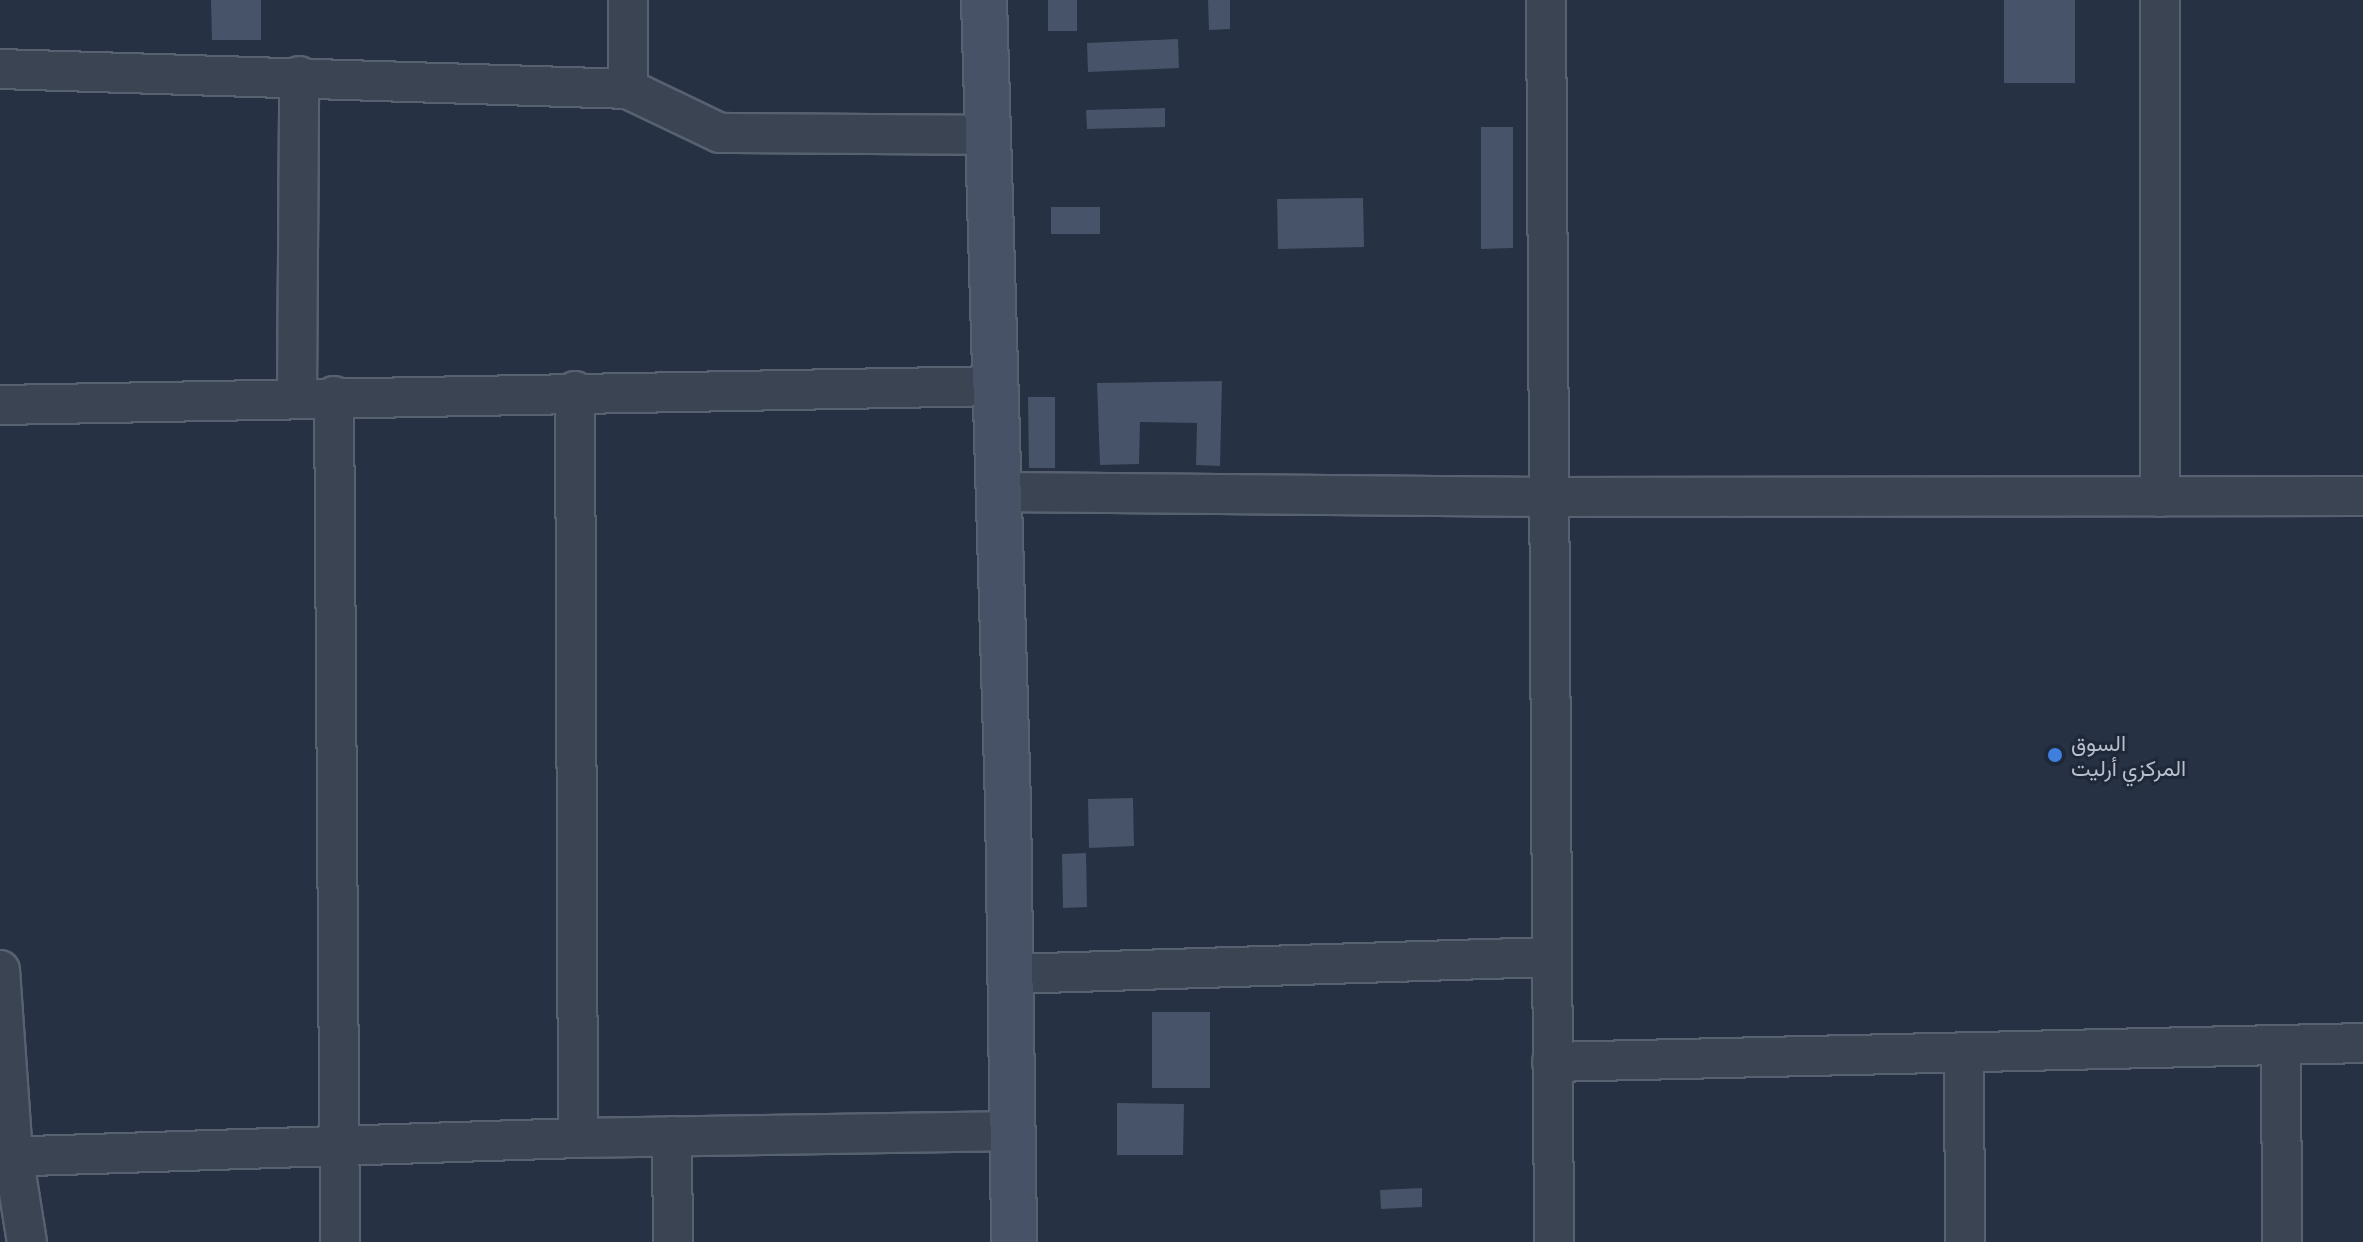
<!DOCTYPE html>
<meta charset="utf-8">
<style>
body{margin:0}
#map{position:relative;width:2363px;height:1242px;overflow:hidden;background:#263143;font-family:Ubuntu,Vazirmatn,sans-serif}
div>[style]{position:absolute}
.building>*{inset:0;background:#465368}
.roads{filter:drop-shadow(2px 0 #586170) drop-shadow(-2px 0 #586170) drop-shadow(0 2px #586170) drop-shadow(0 -2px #586170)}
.street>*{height:38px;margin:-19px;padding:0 19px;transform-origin:19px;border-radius:19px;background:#3a4453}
.secondary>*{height:44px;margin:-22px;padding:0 22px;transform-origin:22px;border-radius:22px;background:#485266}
.dots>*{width:22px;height:22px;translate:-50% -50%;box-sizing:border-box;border:4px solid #1f2838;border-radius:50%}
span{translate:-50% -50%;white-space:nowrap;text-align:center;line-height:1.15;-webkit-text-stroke:6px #1f2838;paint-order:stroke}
.poi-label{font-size:22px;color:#b7bfcd}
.left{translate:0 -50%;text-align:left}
</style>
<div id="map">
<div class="building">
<div style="clip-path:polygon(211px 0,261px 0,261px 40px,212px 40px)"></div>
<div style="clip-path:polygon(1048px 0,1077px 0,1077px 31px,1048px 31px)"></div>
<div style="clip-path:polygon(1208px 0,1230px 0,1230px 29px,1209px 30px)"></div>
<div style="clip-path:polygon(2004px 0,2075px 0,2075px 83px,2004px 83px)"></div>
<div style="clip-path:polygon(1178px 39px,1179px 68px,1088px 72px,1087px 43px)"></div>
<div style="clip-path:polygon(1165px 108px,1165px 127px,1087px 129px,1086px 110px)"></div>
<div style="clip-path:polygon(1481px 127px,1513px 127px,1513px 248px,1481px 249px)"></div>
<div style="clip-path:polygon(1363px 198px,1364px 247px,1278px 249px,1277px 199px)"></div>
<div style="clip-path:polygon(1051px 207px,1100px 207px,1100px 234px,1051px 234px)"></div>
<div style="clip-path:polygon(1222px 381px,1220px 466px,1196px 465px,1197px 423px,1140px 422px,1139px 464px,1100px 465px,1097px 383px)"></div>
<div style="clip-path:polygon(1028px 397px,1055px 397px,1055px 468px,1029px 468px)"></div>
<div style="clip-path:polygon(1133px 798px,1134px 846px,1089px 848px,1088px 799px)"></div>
<div style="clip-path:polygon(1086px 853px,1087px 907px,1063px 908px,1062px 854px)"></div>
<div style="clip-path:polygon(1152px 1012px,1210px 1012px,1210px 1088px,1152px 1088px)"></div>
<div style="clip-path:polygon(1117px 1103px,1184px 1104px,1183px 1155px,1117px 1155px)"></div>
<div style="clip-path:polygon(1422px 1188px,1422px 1207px,1381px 1209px,1380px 1190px)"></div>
</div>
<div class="roads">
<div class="street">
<div style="left:1546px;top:0;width:1242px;rotate:89.63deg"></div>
<div style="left:2160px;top:0;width:497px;rotate:90deg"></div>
<div style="left:0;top:69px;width:628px;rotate:1.82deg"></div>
<div style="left:628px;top:89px;width:89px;rotate:-90deg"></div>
<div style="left:628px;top:89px;width:102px;rotate:25.6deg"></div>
<div style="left:720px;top:133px;width:268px;rotate:0.4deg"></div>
<div style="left:575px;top:391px;width:747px;rotate:89.77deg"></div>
<div style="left:334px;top:396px;width:846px;rotate:89.59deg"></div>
<div style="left:297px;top:397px;width:321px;rotate:-89.6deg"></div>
<div style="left:0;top:405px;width:998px;rotate:-1.09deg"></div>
<div style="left:1000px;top:492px;width:548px;rotate:0.52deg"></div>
<div style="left:1548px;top:497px;width:815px;rotate:-0.07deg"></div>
<div style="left:0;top:970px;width:185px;rotate:86deg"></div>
<div style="left:13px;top:1155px;width:88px;rotate:80.9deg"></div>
<div style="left:1012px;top:974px;width:539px;rotate:-1.81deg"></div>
<div style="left:2281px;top:1045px;width:197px;rotate:89.7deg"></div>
<div style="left:1964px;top:1052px;width:190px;rotate:89.7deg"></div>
<div style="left:1552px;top:1062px;width:811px;rotate:-1.34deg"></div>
<div style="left:672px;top:1136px;width:106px;rotate:89.5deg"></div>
<div style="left:0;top:1157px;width:578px;rotate:-1.88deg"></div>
<div style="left:578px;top:1138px;width:435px;rotate:-0.9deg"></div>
</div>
<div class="secondary">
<div style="left:984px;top:0;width:803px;rotate:88.29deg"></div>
<div style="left:1008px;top:803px;width:439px;rotate:89.2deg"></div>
</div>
</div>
<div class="dots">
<div style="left:2055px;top:755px;background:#3f7fe0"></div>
</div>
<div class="poi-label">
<span class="left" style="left:2071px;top:755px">السوق<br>المركزي أرليت</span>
</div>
</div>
